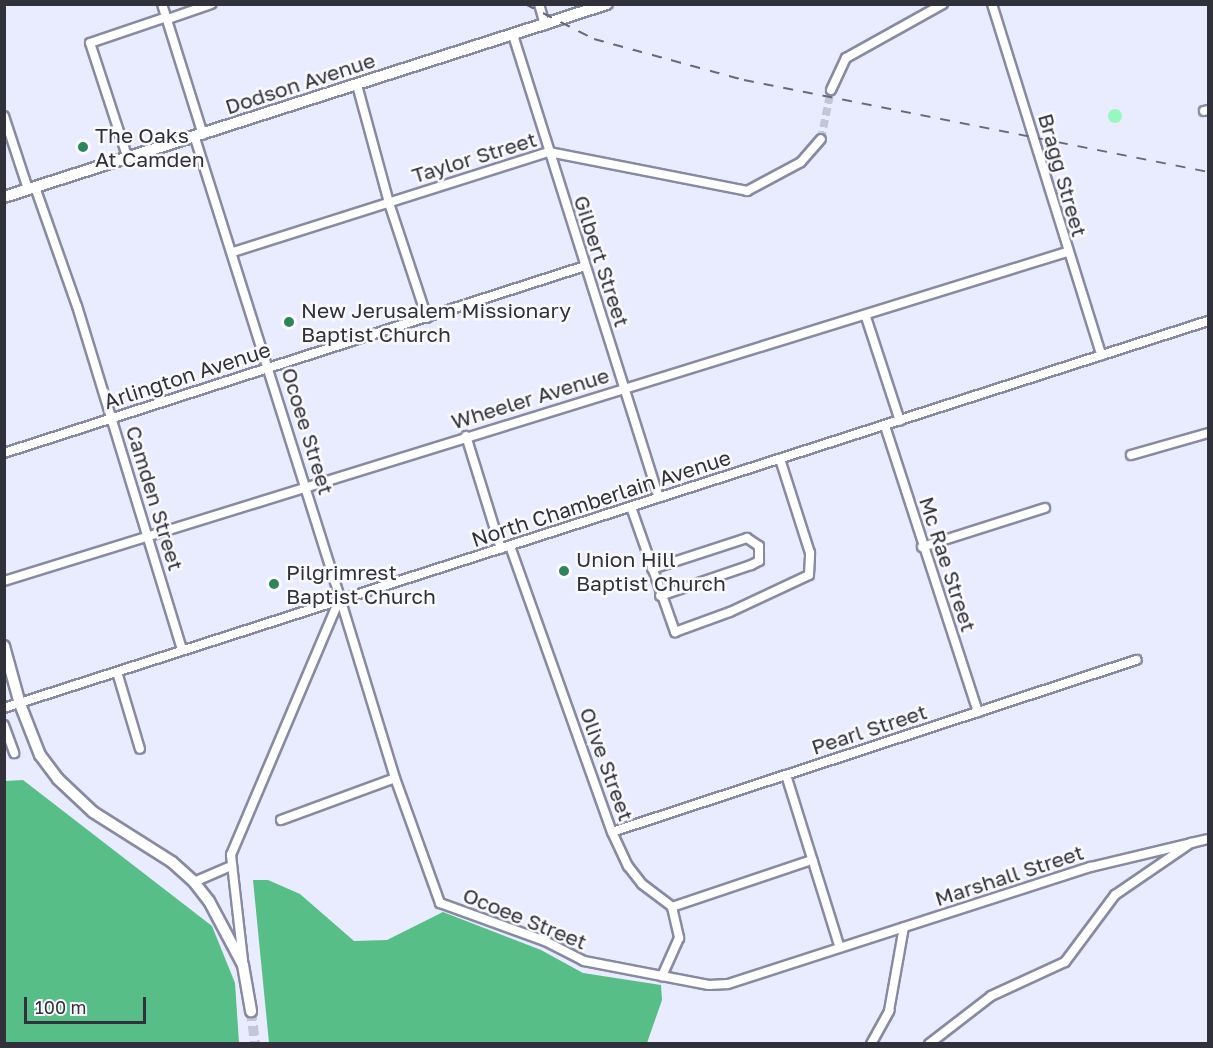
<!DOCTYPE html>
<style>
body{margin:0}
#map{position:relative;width:1213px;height:1048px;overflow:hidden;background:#e9ebff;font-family:"Golos Text",sans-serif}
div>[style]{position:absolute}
.green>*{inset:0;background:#94f8bf}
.round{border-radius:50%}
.forest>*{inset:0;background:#58be88}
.minor-tunnel>*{height:8px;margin-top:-4px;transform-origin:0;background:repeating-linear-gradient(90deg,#c4c6d8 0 8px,transparent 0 12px)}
.major-tunnel>*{height:10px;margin-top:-5px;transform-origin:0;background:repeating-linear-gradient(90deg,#c4c6d8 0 10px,transparent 0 15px)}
.roads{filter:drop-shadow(2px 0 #888aa1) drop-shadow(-2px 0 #888aa1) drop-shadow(0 2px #888aa1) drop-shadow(0 -2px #888aa1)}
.minor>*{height:8px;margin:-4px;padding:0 4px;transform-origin:4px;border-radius:4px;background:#fff}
.major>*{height:10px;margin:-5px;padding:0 5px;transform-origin:5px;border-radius:5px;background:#fff}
.rail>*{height:2px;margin-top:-1px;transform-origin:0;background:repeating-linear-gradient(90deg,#696976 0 10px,transparent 0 20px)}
.dots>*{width:16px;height:16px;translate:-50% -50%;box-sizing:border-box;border:3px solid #f9f9fe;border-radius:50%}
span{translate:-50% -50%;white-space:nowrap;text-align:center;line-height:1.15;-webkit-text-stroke:5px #f9f9fe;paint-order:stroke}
.street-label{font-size:21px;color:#31313b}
.poi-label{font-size:21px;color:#31313b}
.left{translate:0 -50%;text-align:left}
.frame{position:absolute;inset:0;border:6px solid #31313b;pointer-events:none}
.scale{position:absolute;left:24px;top:997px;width:122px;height:27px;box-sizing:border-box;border:3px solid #31313b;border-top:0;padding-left:8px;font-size:18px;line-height:21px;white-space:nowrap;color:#31313b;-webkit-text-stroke:4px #f9f9fe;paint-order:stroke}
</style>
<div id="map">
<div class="green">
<div class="round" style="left:1108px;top:109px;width:14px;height:14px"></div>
</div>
<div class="forest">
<div style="clip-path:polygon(23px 780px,212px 926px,235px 983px,239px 1043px,5px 1043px,5px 781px)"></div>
<div style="clip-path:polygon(253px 880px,268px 880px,300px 894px,354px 941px,387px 940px,443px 912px,541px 950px,583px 973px,661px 985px,662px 1000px,647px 1043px,269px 1043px)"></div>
</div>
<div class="minor-tunnel">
<div style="left:821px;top:139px;width:50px;rotate:-78.5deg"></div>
</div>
<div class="major-tunnel">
<div style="left:251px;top:1011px;width:33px;rotate:83deg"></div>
</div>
<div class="roads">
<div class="minor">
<div style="left:162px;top:4px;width:137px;rotate:72.6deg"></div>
<div style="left:539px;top:4px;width:22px;rotate:74deg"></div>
<div style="left:992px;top:4px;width:368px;rotate:72.7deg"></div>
<div style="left:168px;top:19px;width:46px;rotate:-19.2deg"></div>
<div style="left:513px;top:35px;width:485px;rotate:72.5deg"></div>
<div style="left:357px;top:85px;width:122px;rotate:74.8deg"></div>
<div style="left:389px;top:203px;width:121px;rotate:71.7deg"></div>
<div style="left:831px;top:90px;width:35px;rotate:-65deg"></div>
<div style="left:846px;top:58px;width:111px;rotate:-29.1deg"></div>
<div style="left:1204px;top:111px;width:4px;rotate:-14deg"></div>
<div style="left:4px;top:116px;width:77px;rotate:71.8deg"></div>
<div style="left:195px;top:138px;width:482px;rotate:72.5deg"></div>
<div style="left:340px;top:598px;width:279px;rotate:113deg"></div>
<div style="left:231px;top:855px;width:107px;rotate:83.5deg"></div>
<div style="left:128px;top:159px;width:122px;rotate:-108.1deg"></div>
<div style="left:90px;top:43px;width:81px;rotate:-18.7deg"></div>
<div style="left:35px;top:187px;width:126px;rotate:70.6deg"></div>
<div style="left:77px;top:306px;width:360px;rotate:73deg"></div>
<div style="left:233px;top:252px;width:331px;rotate:-17.6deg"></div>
<div style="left:549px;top:152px;width:202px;rotate:11.1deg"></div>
<div style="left:747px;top:191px;width:61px;rotate:-28.2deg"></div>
<div style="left:801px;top:162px;width:30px;rotate:-49deg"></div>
<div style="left:866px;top:317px;width:109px;rotate:71.9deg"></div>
<div style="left:885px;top:426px;width:301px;rotate:72deg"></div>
<div style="left:466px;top:436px;width:118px;rotate:72.8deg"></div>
<div style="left:4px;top:453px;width:610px;rotate:-17.84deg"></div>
<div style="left:1131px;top:455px;width:80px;rotate:-15.9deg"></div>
<div style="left:631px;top:507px;width:133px;rotate:70.6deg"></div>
<div style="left:675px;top:632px;width:59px;rotate:-20deg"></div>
<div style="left:730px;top:612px;width:87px;rotate:-25.1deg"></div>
<div style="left:809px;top:575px;width:22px;rotate:-87deg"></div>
<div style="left:810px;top:553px;width:99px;rotate:-107.7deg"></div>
<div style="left:510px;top:546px;width:304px;rotate:70.4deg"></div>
<div style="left:612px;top:832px;width:38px;rotate:65deg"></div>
<div style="left:628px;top:866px;width:23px;rotate:52deg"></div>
<div style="left:642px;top:884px;width:38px;rotate:37deg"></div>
<div style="left:672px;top:907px;width:32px;rotate:77deg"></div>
<div style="left:679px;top:938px;width:42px;rotate:114.1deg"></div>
<div style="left:922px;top:547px;width:129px;rotate:-17.6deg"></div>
<div style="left:652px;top:569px;width:100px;rotate:-18.1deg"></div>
<div style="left:747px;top:538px;width:14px;rotate:34deg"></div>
<div style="left:759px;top:546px;width:15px;rotate:90deg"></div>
<div style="left:759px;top:561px;width:9px;rotate:153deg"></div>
<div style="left:751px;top:565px;width:96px;rotate:161.2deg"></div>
<div style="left:4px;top:581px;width:1113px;rotate:-17.2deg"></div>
<div style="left:340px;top:598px;width:188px;rotate:73deg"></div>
<div style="left:395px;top:778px;width:133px;rotate:70.2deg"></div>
<div style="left:440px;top:903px;width:112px;rotate:19.9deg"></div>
<div style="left:545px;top:941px;width:44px;rotate:27.1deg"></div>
<div style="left:584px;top:961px;width:127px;rotate:10.9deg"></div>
<div style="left:709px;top:985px;width:19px;rotate:-3deg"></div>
<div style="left:728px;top:984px;width:381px;rotate:-17.9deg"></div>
<div style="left:1091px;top:867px;width:103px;rotate:-13.5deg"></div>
<div style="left:117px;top:672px;width:80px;rotate:73.4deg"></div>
<div style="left:4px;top:708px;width:1265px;rotate:-17.82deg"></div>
<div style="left:4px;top:725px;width:30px;rotate:70deg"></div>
<div style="left:786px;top:775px;width:178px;rotate:72.7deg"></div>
<div style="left:281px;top:820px;width:121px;rotate:-20.2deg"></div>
<div style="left:612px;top:832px;width:552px;rotate:-18.17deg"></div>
<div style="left:194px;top:882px;width:40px;rotate:-23.4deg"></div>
<div style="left:672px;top:907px;width:148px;rotate:-18.6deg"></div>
<div style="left:871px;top:1044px;width:38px;rotate:-61deg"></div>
<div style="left:889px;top:1011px;width:85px;rotate:-79.9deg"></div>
<div style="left:929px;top:1044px;width:78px;rotate:-37.7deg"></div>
<div style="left:991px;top:996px;width:81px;rotate:-24.7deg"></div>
<div style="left:1065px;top:962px;width:84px;rotate:-53.3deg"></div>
<div style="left:1115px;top:895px;width:92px;rotate:-34.4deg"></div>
<div style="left:1191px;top:843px;width:17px;rotate:-13deg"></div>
</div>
<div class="major">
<div style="left:4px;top:197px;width:633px;rotate:-17.75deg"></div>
<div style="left:4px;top:646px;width:60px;rotate:74.6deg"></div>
<div style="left:20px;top:704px;width:55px;rotate:68.6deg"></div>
<div style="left:40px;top:755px;width:30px;rotate:53deg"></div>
<div style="left:58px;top:779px;width:48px;rotate:43.3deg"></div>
<div style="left:93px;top:812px;width:93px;rotate:32.3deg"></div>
<div style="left:172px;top:862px;width:30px;rotate:42deg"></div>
<div style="left:194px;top:882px;width:24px;rotate:52deg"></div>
<div style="left:209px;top:901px;width:72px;rotate:62deg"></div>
<div style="left:243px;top:965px;width:47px;rotate:80.1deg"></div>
</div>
</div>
<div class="rail">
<div style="left:525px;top:4px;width:77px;rotate:26.9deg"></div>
<div style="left:594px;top:39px;width:156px;rotate:15.3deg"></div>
<div style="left:744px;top:80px;width:473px;rotate:11.2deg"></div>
</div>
<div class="dots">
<div style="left:83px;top:147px;background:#2e855a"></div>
<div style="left:289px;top:322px;background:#2e855a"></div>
<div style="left:564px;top:571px;background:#2e855a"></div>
<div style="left:274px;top:584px;background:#2e855a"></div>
</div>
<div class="street-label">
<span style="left:300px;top:83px;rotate:-18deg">Dodson Avenue</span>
<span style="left:474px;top:157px;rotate:-17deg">Taylor Street</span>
<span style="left:1063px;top:175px;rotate:74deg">Bragg Street</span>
<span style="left:602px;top:261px;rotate:72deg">Gilbert Street</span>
<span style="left:187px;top:375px;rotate:-18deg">Arlington Avenue</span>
<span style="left:530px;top:398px;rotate:-17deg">Wheeler Avenue</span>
<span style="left:308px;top:431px;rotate:73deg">Ocoee Street</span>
<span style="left:155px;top:498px;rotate:73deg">Camden Street</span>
<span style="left:601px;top:498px;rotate:-18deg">North Chamberlain Avenue</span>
<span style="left:948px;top:564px;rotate:72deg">Mc Rae Street</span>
<span style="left:869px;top:729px;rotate:-18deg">Pearl Street</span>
<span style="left:607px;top:764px;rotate:70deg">Olive Street</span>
<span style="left:1009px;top:875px;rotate:-18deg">Marshall Street</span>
<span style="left:525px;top:918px;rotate:22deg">Ocoee Street</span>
</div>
<div class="poi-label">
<span class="left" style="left:95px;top:147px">The Oaks<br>At Camden</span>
<span class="left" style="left:301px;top:322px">New Jerusalem Missionary<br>Baptist Church</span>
<span class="left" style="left:576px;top:571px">Union Hill<br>Baptist Church</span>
<span class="left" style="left:286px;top:584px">Pilgrimrest<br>Baptist Church</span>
</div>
<div class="frame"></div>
<div class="scale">100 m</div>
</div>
